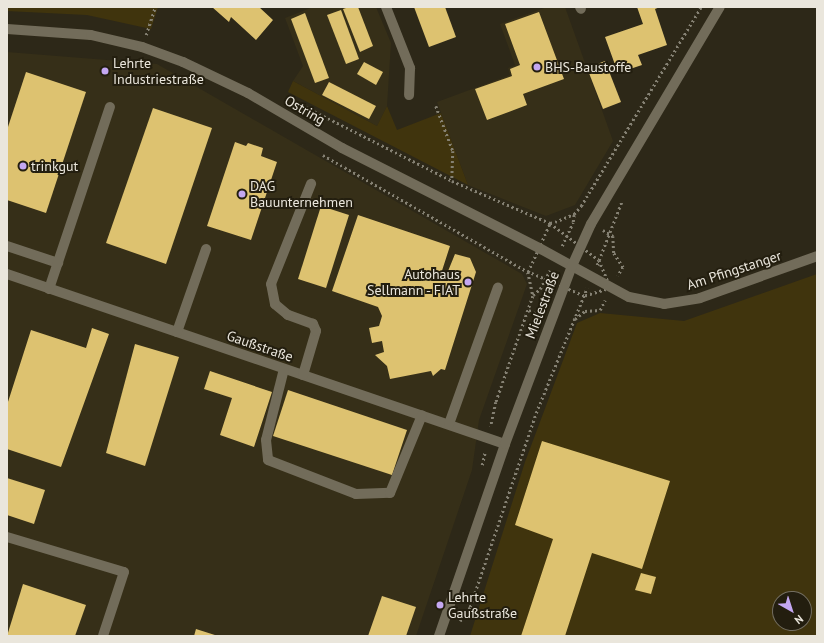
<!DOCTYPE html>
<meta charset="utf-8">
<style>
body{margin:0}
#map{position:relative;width:824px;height:643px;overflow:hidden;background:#2d2818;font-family:"PT Sans",sans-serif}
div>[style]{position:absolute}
.built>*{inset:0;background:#362f18}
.green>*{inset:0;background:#40340d}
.building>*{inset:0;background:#ddc270}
.path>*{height:2.5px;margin-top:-1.25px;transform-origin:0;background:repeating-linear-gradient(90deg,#858173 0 2px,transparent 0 5px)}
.minor>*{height:10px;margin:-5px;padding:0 5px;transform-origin:5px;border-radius:5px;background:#726c5a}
.dots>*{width:11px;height:11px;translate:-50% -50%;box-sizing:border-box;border:2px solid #231e0f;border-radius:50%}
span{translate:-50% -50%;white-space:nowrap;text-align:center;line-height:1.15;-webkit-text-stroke:4px #231e0f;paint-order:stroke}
.poi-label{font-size:14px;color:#eae6dc}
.left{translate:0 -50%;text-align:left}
.right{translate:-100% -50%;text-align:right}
.street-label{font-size:14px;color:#eae6dc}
.frame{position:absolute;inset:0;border:8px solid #eae6dc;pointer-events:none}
.north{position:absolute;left:772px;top:591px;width:40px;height:40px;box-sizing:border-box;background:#231e0f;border:1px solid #736e61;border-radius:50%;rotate:141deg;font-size:11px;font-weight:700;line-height:16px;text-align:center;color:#eae6dc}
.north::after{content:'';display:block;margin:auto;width:14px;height:18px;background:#c4a7f1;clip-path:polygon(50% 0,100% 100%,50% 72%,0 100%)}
</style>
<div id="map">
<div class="built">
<div style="clip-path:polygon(313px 7px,376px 7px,391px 43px,387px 106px,377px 126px,293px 81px,303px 66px,285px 18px)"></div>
<div style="clip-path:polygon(547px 7px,565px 7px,613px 141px,575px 205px,546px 216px,468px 185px,437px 102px,510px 75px,508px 68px,515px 65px,500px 24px)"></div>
<div style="clip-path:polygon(7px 52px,157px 64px,522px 274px,527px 284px,479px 420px,472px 470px,416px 636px,7px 636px)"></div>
</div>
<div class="green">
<div style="clip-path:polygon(7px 7px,158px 7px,151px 29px,87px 15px,7px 11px)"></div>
<div style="clip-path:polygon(293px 81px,377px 126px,387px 106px,397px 130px,441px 113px,468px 185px,288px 92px)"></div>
<div style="clip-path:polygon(evenodd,817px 274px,817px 636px,470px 636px,525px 462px,577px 323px,600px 313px,684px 321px,817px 274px,780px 599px,804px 599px,804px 623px,780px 623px,780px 599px)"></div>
</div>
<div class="building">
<div style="clip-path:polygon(212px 7px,259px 7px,273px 20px,256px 40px,231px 17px,229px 22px)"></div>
<div style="clip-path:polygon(349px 7px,358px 7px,373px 46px,360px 52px,343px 9px)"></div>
<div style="clip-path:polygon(414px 7px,445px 7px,456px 37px,429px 47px)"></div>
<div style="clip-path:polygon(637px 7px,660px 7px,655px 9px,667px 45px,638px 55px,642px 65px,618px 73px,605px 37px,643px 24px)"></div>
<div style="clip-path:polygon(341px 10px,359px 59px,346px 64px,327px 15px)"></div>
<div style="clip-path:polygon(539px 12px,564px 79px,523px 94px,527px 105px,487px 120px,475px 89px,512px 76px,510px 69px,520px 65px,505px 24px)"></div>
<div style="clip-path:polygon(305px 13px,329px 78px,315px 83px,291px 19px)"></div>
<div style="clip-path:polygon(605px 61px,621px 102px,603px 109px,587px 68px)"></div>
<div style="clip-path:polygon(364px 62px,383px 72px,376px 85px,357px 74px)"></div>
<div style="clip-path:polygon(26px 72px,86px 92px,46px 213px,7px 200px,7px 130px)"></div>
<div style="clip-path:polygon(329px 82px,376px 106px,369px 119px,322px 95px)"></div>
<div style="clip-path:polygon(153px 108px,212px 128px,166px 264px,106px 243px)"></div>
<div style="clip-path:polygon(235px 142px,246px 146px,248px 143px,263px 148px,261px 156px,277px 162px,251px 240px,207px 226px)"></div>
<div style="clip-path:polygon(321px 206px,349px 215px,326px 288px,298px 279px)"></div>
<div style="clip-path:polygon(358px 215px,450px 246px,439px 280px,444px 281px,455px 254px,470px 258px,476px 272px,445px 370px,441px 369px,433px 376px,431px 371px,390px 379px,387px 366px,375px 355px,384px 352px,382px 341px,372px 343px,369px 328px,379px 326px,382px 316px,378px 307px,332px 291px)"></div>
<div style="clip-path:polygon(92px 328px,109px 334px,61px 467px,7px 449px,7px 405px,31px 330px,86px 348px)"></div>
<div style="clip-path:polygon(135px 344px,179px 357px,145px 466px,106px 453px)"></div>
<div style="clip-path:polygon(210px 371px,272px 392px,254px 447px,220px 435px,232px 398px,204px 389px)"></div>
<div style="clip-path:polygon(288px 390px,407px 430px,392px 475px,273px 436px)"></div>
<div style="clip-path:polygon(542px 441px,670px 481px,642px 569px,592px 553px,565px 636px,521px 636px,553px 539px,515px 525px)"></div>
<div style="clip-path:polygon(7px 478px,45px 490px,34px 524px,7px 515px)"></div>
<div style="clip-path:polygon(641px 573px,656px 577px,651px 594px,635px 590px)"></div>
<div style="clip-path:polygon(23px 584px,86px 605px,75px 636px,7px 636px)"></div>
<div style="clip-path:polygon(382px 596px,416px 607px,406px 636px,368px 636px)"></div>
<div style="clip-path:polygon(196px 629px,218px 636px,194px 636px)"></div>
</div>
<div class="path">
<div style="left:146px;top:35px;width:29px;rotate:-72deg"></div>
<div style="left:288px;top:98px;width:184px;rotate:26.8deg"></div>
<div style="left:452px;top:181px;width:107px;rotate:23.2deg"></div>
<div style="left:550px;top:223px;width:5px;rotate:-11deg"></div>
<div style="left:555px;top:222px;width:21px;rotate:-23deg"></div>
<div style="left:574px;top:214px;width:11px;rotate:-49deg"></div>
<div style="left:581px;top:206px;width:232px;rotate:-58.9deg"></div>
<div style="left:436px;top:106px;width:48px;rotate:69.3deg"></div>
<div style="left:453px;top:151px;width:30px;rotate:92deg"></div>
<div style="left:323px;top:155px;width:236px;rotate:29.7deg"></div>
<div style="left:528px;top:272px;width:25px;rotate:78deg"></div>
<div style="left:533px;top:296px;width:112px;rotate:109.2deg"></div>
<div style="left:496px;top:402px;width:25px;rotate:102deg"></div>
<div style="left:550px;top:223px;width:61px;rotate:37.1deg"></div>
<div style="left:599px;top:260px;width:30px;rotate:67deg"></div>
<div style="left:611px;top:288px;width:28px;rotate:163deg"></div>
<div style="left:584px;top:296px;width:61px;rotate:-156.8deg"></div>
<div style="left:528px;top:272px;width:54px;rotate:-65.8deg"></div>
<div style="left:603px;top:230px;width:12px;rotate:31deg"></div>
<div style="left:613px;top:236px;width:17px;rotate:87deg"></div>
<div style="left:614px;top:253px;width:17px;rotate:57deg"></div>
<div style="left:623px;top:267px;width:10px;rotate:119deg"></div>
<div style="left:562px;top:246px;width:26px;rotate:-65deg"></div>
<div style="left:573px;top:222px;width:8px;rotate:-83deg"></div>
<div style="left:597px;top:265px;width:69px;rotate:-68.7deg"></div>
<div style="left:533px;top:295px;width:9px;rotate:-41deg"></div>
<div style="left:540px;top:289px;width:21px;rotate:-62deg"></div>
<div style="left:529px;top:310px;width:11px;rotate:27deg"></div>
<div style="left:575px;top:319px;width:13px;rotate:-39deg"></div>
<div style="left:585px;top:311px;width:15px;rotate:-4deg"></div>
<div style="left:600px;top:310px;width:11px;rotate:-63deg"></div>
<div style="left:482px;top:465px;width:13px;rotate:-77deg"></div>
<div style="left:460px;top:621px;width:17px;rotate:-54deg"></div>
<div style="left:470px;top:607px;width:205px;rotate:-71.2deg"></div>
<div style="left:536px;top:413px;width:135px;rotate:-67.8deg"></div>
</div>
<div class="minor">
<div style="left:386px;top:7px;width:66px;rotate:68.5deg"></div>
<div style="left:410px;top:68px;width:27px;rotate:92deg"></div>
<div style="left:580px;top:7px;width:2px;rotate:63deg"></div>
<div style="left:7px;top:29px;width:84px;rotate:4.1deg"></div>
<div style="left:91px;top:35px;width:52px;rotate:13.2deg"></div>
<div style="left:142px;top:47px;width:44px;rotate:20.1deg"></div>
<div style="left:183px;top:62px;width:72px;rotate:25.5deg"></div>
<div style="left:248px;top:93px;width:109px;rotate:30.3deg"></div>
<div style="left:342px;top:148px;width:221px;rotate:26.9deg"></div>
<div style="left:539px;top:248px;width:102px;rotate:28.6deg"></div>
<div style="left:629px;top:297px;width:36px;rotate:11deg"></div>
<div style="left:664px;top:304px;width:36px;rotate:-9deg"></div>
<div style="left:700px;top:298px;width:124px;rotate:-19.7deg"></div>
<div style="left:7px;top:246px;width:54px;rotate:18.4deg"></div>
<div style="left:7px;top:274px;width:526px;rotate:18.85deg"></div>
<div style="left:49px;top:289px;width:192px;rotate:-71.5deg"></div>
<div style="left:177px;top:332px;width:88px;rotate:-70.7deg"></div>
<div style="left:284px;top:369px;width:73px;rotate:104.2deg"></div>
<div style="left:266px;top:440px;width:20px;rotate:84deg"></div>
<div style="left:268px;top:460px;width:94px;rotate:21.1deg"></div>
<div style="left:356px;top:494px;width:34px;rotate:-2deg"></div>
<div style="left:390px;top:493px;width:84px;rotate:-67.7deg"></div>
<div style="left:303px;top:375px;width:46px;rotate:-73.5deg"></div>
<div style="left:316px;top:331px;width:8px;rotate:-113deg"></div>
<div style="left:313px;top:324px;width:27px;rotate:-160deg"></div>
<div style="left:288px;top:315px;width:17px;rotate:-140deg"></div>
<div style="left:275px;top:304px;width:20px;rotate:-101deg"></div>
<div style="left:271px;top:284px;width:108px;rotate:-68.2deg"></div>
<div style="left:449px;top:424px;width:145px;rotate:-70.3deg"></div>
<div style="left:7px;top:537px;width:122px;rotate:16.7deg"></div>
<div style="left:124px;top:572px;width:67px;rotate:108.2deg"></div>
<div style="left:439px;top:636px;width:203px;rotate:-71deg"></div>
<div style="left:505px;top:444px;width:190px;rotate:-69.4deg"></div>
<div style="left:572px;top:266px;width:46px;rotate:-65.7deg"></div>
<div style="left:591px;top:224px;width:252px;rotate:-59.3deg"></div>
</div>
<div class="dots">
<div style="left:537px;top:67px;background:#c4a7f1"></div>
<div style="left:105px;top:71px;background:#c4a7f1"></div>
<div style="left:23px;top:166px;background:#c4a7f1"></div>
<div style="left:242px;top:194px;background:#c4a7f1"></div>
<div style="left:468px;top:282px;background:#c4a7f1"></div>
<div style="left:440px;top:605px;background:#c4a7f1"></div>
</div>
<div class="poi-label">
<span class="left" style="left:113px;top:71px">Lehrte<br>Industriestraße</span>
<span class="left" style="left:545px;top:67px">BHS-Baustoffe</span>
<span class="left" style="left:31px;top:166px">trinkgut</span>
<span class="left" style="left:250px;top:194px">DAG<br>Bauunternehmen</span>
<span class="right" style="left:460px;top:282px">Autohaus<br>Sellmann - FIAT</span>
<span class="left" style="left:448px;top:605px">Lehrte<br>Gaußstraße</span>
</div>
<div class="street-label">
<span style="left:305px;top:110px;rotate:30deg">Ostring</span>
<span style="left:734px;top:270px;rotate:-18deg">Am Pfingstanger</span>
<span style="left:542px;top:305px;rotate:-69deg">Mielestraße</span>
<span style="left:260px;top:346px;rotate:19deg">Gaußstraße</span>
</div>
<div class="frame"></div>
<div class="north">N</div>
</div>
